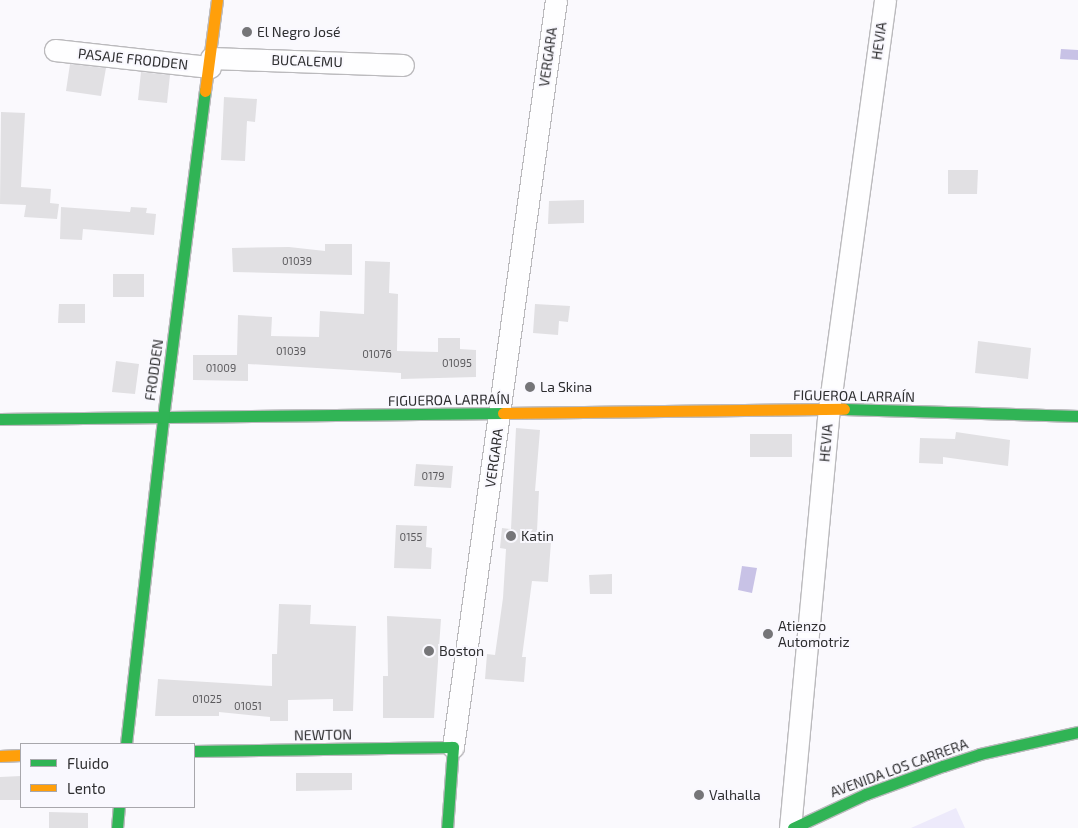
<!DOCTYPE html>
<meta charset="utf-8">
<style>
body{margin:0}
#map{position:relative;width:1078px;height:828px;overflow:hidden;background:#faf9fd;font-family:"Exo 2",sans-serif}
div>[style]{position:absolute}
.green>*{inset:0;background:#edeafb}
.water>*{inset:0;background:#c8c2e6}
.building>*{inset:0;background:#e1e0e3}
.roads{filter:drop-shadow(1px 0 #bbbabd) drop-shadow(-1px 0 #bbbabd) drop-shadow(0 1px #bbbabd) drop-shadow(0 -1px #bbbabd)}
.street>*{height:21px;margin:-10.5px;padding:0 10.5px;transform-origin:10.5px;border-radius:10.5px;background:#fefeff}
.fast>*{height:11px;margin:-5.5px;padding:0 5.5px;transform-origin:5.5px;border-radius:5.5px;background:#30b455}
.slow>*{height:11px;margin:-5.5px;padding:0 5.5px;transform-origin:5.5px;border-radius:5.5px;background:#ff9f0a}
.dots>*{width:14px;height:14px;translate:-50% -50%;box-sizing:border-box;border:2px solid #f9f8fe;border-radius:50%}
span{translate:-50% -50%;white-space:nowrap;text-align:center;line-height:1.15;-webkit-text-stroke:4px #f9f8fe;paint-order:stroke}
.number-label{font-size:11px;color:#5b5a5d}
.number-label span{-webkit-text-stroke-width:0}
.poi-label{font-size:14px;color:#2e2e30}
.left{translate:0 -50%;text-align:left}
.street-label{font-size:14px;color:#2e2e30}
.legend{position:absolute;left:20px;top:743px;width:175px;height:65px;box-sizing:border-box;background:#f9f8fe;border:1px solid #a8a7ac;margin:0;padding:6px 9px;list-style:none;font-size:15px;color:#2e2e30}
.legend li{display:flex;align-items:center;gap:10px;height:25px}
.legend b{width:25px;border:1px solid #a8a7ac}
</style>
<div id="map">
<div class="green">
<div style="clip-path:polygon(956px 808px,965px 828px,911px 828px)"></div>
</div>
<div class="water">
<div style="clip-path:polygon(1061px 49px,1078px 50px,1078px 60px,1060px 59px)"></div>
<div style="clip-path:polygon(742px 566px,757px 568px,752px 593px,738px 590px)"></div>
</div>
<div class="building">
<div style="clip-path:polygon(70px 64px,106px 68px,101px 96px,66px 91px)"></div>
<div style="clip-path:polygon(141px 72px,170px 75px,167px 103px,138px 100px)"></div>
<div style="clip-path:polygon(224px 97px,257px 99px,255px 122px,247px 121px,245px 161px,221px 160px)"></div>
<div style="clip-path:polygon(1px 112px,25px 113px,21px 187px,51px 189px,50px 203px,59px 204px,57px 219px,24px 217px,26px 205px,0 204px)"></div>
<div style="clip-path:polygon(948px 170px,978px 170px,977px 194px,948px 194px)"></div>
<div style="clip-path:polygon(584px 200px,584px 223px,548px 224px,549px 201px)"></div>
<div style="clip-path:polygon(61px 207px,130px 212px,131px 207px,147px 208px,146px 213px,156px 214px,154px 235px,83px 229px,82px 240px,60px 239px)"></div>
<div style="clip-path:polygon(325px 244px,352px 244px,352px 275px,233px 272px,232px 248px,289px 247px,325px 251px)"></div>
<div style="clip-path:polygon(365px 261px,390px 262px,389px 293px,398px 294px,397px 351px,438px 352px,438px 338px,460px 338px,460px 349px,476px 350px,476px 377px,401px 379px,401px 373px,248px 364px,248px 381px,193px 380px,193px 355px,237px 355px,238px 315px,272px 317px,271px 336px,319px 337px,320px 311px,364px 314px)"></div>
<div style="clip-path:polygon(113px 274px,144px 274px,144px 297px,113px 297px)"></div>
<div style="clip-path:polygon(59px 304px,85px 304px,85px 323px,58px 323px)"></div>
<div style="clip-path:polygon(535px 304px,570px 306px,568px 322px,559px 321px,558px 335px,533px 333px)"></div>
<div style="clip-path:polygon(978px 341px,1031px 348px,1028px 379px,975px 373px)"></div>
<div style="clip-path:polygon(116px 361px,139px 364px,135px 394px,112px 392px)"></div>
<div style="clip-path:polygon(516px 428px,540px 430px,535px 491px,539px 491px,537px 531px,545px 531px,544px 542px,551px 542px,548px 582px,532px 581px,522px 657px,526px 657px,524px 682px,485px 679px,487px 654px,495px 655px,503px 598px,506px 549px,500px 548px,502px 528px,511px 529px)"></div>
<div style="clip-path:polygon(956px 432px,1010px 440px,1008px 466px,943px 457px,943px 464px,919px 463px,920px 438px,955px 439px)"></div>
<div style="clip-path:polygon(750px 434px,792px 434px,792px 457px,750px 457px)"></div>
<div style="clip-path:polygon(416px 464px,453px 466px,451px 488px,414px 486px)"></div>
<div style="clip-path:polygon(396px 525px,427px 526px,426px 547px,432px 548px,431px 569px,394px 568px)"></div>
<div style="clip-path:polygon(612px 574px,612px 594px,590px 594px,589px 575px)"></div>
<div style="clip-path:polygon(279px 604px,311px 605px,310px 624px,356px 626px,353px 711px,333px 711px,333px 699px,288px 700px,288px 721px,270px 721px,270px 717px,219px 712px,219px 716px,155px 716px,158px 679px,272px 686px,272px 654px,277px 654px)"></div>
<div style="clip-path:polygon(387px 616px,441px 619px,434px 718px,383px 718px,383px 676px,388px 676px)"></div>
<div style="clip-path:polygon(296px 773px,352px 773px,352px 790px,296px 791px)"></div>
<div style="clip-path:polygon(21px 776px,21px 800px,0 800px,0 777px)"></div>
<div style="clip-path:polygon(49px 812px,88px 813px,88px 828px,49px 828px)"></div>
</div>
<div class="roads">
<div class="street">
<div style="left:55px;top:50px;width:156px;rotate:6.3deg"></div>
<div style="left:211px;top:58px;width:192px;rotate:2.1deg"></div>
<div style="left:453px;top:747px;width:754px;rotate:-82.15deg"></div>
<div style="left:790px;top:828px;width:421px;rotate:-84.7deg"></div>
<div style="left:829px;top:409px;width:413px;rotate:-82.2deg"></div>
</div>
<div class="fast">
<div style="left:844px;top:409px;width:234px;rotate:1.7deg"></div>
<div style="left:0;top:419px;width:503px;rotate:-0.68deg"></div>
<div style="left:126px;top:744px;width:328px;rotate:-83.5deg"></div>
<div style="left:163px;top:418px;width:330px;rotate:-82.7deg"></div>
<div style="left:194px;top:751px;width:259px;rotate:-0.9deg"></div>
<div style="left:453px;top:747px;width:81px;rotate:94.2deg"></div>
<div style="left:117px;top:828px;width:21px;rotate:-85deg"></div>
<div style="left:793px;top:828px;width:81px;rotate:-25deg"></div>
<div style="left:866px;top:794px;width:82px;rotate:-20deg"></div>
<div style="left:943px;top:766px;width:39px;rotate:-18deg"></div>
<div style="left:980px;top:754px;width:100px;rotate:-12.7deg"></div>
</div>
<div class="slow">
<div style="left:205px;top:91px;width:92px;rotate:-82.5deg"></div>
<div style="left:503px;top:413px;width:341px;rotate:-0.7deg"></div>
<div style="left:0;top:756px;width:21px;rotate:-3deg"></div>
</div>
</div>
<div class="dots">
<div style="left:247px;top:32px;background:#757578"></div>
<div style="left:530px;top:387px;background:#757578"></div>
<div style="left:511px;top:536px;background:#757578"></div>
<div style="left:768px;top:634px;background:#757578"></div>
<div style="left:429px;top:651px;background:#757578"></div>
<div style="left:699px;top:795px;background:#757578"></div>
</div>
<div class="number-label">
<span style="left:297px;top:261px">01039</span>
<span style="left:291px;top:351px">01039</span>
<span style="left:377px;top:354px">01076</span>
<span style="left:457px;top:363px">01095</span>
<span style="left:221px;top:368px">01009</span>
<span style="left:433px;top:476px">0179</span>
<span style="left:411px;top:537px">0155</span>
<span style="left:207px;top:699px">01025</span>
<span style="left:248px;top:706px">01051</span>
</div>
<div class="poi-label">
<span class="left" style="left:257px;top:32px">El Negro José</span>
<span class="left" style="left:540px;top:387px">La Skina</span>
<span class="left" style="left:521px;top:536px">Katin</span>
<span class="left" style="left:778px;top:634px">Atienzo<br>Automotriz</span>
<span class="left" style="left:439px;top:651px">Boston</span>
<span class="left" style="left:709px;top:795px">Valhalla</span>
</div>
<div class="street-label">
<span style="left:879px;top:41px;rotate:-82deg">HEVIA</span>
<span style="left:548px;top:57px;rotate:-82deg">VERGARA</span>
<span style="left:133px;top:59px;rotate:6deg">PASAJE FRODDEN</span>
<span style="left:307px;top:61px;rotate:2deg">BUCALEMU</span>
<span style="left:154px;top:370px;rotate:-82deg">FRODDEN</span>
<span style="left:854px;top:396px;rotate:1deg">FIGUEROA LARRAÍN</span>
<span style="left:449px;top:400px;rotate:-1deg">FIGUEROA LARRAÍN</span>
<span style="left:826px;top:443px;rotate:-85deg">HEVIA</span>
<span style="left:494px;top:458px;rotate:-82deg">VERGARA</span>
<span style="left:323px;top:735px;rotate:-1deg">NEWTON</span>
<span style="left:899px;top:768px;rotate:-20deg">AVENIDA LOS CARRERA</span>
</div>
<ul class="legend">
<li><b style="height:6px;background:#30b455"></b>Fluido</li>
<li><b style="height:6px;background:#ff9f0a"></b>Lento</li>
</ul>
</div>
